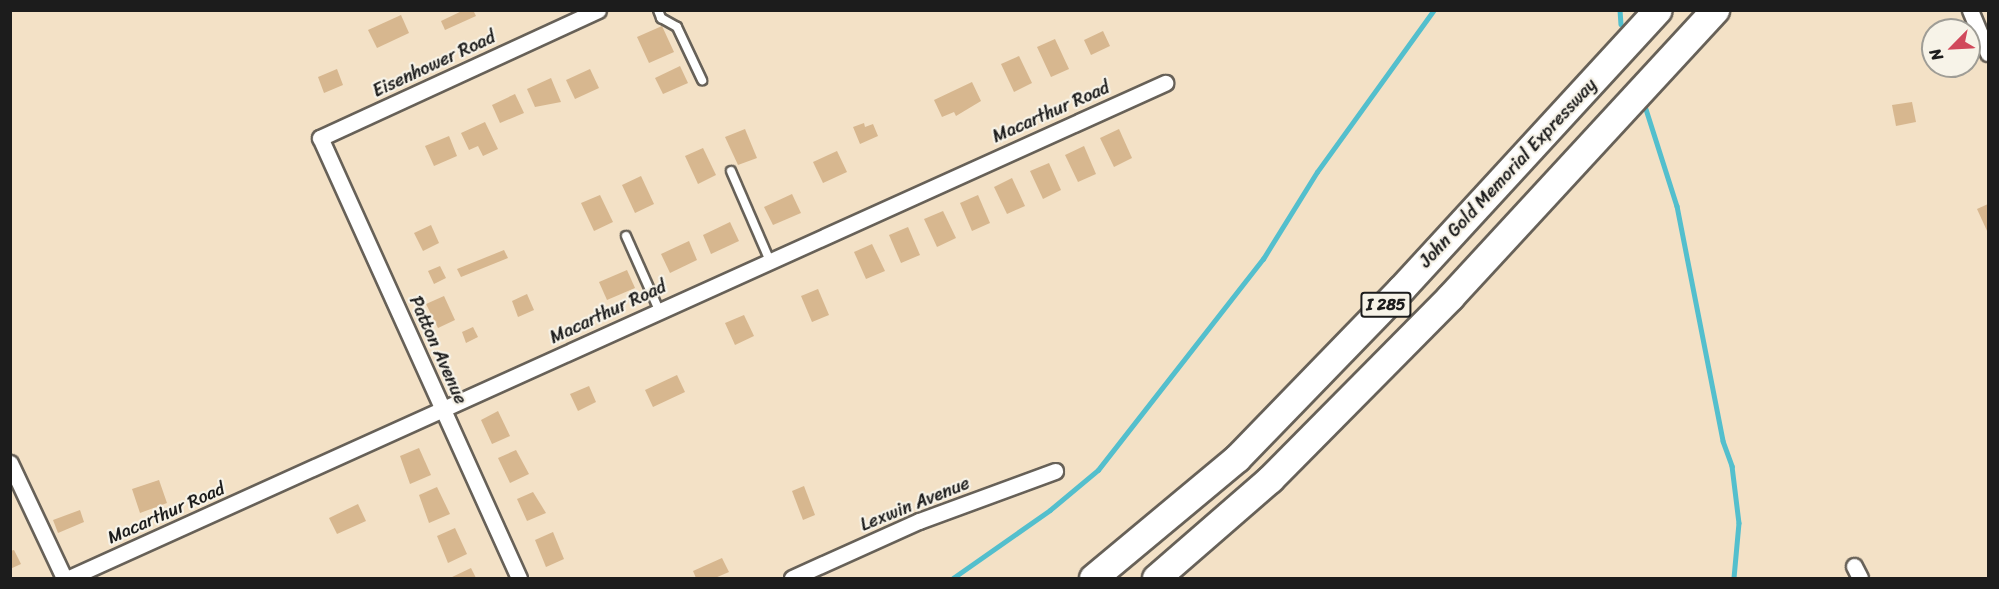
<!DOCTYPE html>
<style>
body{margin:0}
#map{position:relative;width:1999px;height:589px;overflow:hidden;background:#f3e1c6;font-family:Sriracha,sans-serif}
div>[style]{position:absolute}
.stream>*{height:4.5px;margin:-2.25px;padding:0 2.25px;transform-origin:2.25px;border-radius:2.25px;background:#53bfcd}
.building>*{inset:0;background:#d7b78f}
.roads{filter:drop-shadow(2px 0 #676158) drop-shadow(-2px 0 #676158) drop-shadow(0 2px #676158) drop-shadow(0 -2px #676158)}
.service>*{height:8px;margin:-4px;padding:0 4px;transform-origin:4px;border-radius:4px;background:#fff}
.minor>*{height:15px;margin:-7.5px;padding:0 7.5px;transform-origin:7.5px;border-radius:7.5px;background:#fff}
.motorway>*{height:27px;margin:-13.5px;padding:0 13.5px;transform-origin:13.5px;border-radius:13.5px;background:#fff}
span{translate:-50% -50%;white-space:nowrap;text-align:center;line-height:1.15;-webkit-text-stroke:4.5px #f7f3e8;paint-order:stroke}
.shield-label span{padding:2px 4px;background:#f7f3e8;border:2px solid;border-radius:4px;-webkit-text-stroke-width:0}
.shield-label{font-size:16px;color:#1c1c1c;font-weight:700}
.street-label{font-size:18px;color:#1c1c1c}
.frame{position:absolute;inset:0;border:12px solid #1c1c1c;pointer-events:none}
.north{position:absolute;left:1921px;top:18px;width:60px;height:60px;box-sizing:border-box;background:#f7f3e8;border:2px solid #9f9d96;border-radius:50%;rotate:246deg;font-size:16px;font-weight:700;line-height:24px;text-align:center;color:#1c1c1c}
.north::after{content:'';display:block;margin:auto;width:21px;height:27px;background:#d1495b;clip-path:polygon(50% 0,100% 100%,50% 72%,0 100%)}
</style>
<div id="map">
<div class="stream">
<div style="left:1620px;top:10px;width:14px;rotate:86deg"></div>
<div style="left:1645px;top:106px;width:105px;rotate:72.3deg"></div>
<div style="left:1677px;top:206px;width:239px;rotate:78.9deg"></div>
<div style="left:1723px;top:441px;width:27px;rotate:70deg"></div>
<div style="left:1732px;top:466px;width:57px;rotate:83deg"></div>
<div style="left:1739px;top:523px;width:55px;rotate:95.2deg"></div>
<div style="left:953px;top:578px;width:118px;rotate:-35deg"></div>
<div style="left:1050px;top:510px;width:62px;rotate:-39.8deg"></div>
<div style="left:1098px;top:470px;width:268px;rotate:-52deg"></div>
<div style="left:1263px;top:259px;width:102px;rotate:-58.2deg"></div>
<div style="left:1317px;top:172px;width:200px;rotate:-54.2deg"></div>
</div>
<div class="building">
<div style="clip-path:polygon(464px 10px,473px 10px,476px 16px,445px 30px,441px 21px)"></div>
<div style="clip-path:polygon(401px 15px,409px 33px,377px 48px,368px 30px)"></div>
<div style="clip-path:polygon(662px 26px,674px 52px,649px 63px,637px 37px)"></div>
<div style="clip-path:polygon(1103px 31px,1110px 46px,1091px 55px,1084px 40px)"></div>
<div style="clip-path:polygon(1055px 39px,1069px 69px,1051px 77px,1037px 47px)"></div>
<div style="clip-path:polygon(1019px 56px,1032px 83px,1014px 92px,1001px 64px)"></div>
<div style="clip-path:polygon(680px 66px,688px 83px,663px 94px,655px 78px)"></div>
<div style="clip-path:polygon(337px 69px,343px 85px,324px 93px,318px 77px)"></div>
<div style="clip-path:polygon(590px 69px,599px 88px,575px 99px,566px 80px)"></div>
<div style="clip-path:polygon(551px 78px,561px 102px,535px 107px,527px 89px)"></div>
<div style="clip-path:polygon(972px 82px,981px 101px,956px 116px,954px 112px,942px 117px,934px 100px)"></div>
<div style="clip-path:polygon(515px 94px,524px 113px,500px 123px,492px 105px)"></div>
<div style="clip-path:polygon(1912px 102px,1916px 122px,1896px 126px,1892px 105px)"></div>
<div style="clip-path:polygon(485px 122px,498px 149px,483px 156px,478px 146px,469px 150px,461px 133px)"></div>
<div style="clip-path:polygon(864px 123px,865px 127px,873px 124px,878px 136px,860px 144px,853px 127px)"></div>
<div style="clip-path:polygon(745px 129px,757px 158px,738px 165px,725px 137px)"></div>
<div style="clip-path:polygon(1119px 129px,1132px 158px,1114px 167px,1100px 138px)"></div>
<div style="clip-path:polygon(449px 136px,457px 156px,434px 166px,425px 146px)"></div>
<div style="clip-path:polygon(1084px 146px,1096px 174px,1078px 182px,1065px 155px)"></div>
<div style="clip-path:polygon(703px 148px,716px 175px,698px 184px,685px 156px)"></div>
<div style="clip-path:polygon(837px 151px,847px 172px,823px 183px,813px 162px)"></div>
<div style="clip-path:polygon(1049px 163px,1061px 190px,1043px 199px,1030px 171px)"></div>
<div style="clip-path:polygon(641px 176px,654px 204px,635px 213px,622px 185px)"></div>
<div style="clip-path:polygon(1012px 178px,1025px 206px,1007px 214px,994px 187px)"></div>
<div style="clip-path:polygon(792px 194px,801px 213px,773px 225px,764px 207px)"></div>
<div style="clip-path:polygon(600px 195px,613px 222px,594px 231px,581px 203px)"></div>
<div style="clip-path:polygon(978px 195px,990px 223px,972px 231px,960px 203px)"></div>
<div style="clip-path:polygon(1988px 204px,1988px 233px,1977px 209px)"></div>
<div style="clip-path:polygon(943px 211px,956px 238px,937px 247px,924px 219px)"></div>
<div style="clip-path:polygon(730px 222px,739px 241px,711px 254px,703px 235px)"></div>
<div style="clip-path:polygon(431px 225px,439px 243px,423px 251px,414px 233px)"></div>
<div style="clip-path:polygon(908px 227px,920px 255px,901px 263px,889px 235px)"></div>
<div style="clip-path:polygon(689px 241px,697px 260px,670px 273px,661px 254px)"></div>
<div style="clip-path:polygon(872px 244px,885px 271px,866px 279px,854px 252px)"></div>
<div style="clip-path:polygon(504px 250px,508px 258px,461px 277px,457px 269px)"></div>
<div style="clip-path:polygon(440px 266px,446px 278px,434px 284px,428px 271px)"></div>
<div style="clip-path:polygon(627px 270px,635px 288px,607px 300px,599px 282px)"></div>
<div style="clip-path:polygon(818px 289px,829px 315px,812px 322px,801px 296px)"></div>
<div style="clip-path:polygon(527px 294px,534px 310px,518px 317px,512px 301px)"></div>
<div style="clip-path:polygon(444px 296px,455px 320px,438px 328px,426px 304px)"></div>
<div style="clip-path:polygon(744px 315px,754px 336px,735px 345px,725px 323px)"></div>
<div style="clip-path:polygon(473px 327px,478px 337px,466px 343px,462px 332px)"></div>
<div style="clip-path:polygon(677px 375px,685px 392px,653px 407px,645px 390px)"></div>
<div style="clip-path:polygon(589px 386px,596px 402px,578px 411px,570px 394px)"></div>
<div style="clip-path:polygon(498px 411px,510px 436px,492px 444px,481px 420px)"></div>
<div style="clip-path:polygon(419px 448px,431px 475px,410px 484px,400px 456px)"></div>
<div style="clip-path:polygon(516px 450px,529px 474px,510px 483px,498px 458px)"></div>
<div style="clip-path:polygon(159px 480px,167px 503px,140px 513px,132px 489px)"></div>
<div style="clip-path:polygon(804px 486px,815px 515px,803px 520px,792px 491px)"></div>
<div style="clip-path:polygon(437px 487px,450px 514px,429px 523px,419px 495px)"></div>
<div style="clip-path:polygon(533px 492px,546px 513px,527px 521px,517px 499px)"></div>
<div style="clip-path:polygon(358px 504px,366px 521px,337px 534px,329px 518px)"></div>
<div style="clip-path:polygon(80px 510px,84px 522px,58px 533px,53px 520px)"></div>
<div style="clip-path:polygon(455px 528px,467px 554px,448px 563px,437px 536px)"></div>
<div style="clip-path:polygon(553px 532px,564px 559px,546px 567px,535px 540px)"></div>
<div style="clip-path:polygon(14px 550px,21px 564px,10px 569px,10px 551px)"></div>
<div style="clip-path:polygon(722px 558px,729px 572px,715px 578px,696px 578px,693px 571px)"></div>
<div style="clip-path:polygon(471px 568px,476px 578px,450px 578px)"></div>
</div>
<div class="roads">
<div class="service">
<div style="left:658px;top:10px;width:9px;rotate:69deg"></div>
<div style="left:661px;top:18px;width:18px;rotate:29deg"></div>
<div style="left:677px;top:27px;width:59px;rotate:64.7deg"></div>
<div style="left:731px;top:171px;width:96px;rotate:66.6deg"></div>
<div style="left:626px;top:236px;width:81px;rotate:66deg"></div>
</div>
<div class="minor">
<div style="left:1970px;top:10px;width:47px;rotate:67.3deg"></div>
<div style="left:10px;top:463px;width:127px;rotate:64.8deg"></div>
<div style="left:1854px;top:566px;width:13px;rotate:63deg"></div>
<div style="left:69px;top:578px;width:1203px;rotate:-24.31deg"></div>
<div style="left:519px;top:578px;width:483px;rotate:-114.3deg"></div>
<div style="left:320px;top:138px;width:306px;rotate:-24.7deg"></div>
<div style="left:792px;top:578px;width:139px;rotate:-24.2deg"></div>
<div style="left:919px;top:521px;width:145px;rotate:-20.2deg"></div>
</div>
<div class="motorway">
<div style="left:1093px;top:578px;width:187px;rotate:-39.8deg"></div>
<div style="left:1237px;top:458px;width:235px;rotate:-45.9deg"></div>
<div style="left:1401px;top:289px;width:379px;rotate:-47.4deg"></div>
<div style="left:1156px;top:578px;width:151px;rotate:-41deg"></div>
<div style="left:1270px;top:479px;width:256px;rotate:-45.3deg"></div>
<div style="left:1450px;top:297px;width:391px;rotate:-47.3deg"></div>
</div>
</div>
<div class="shield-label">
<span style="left:1386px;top:305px">I 285</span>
</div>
<div class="street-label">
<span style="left:434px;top:64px;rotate:-25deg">Eisenhower Road</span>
<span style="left:1051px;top:112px;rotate:-24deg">Macarthur Road</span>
<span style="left:1508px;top:173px;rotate:-47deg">John Gold Memorial Expressway</span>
<span style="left:608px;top:312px;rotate:-25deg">Macarthur Road</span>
<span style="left:438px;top:350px;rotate:66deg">Patton Avenue</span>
<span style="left:915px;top:504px;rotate:-22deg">Lexwin Avenue</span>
<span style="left:166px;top:513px;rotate:-24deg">Macarthur Road</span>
</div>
<div class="frame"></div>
<div class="north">N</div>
</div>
